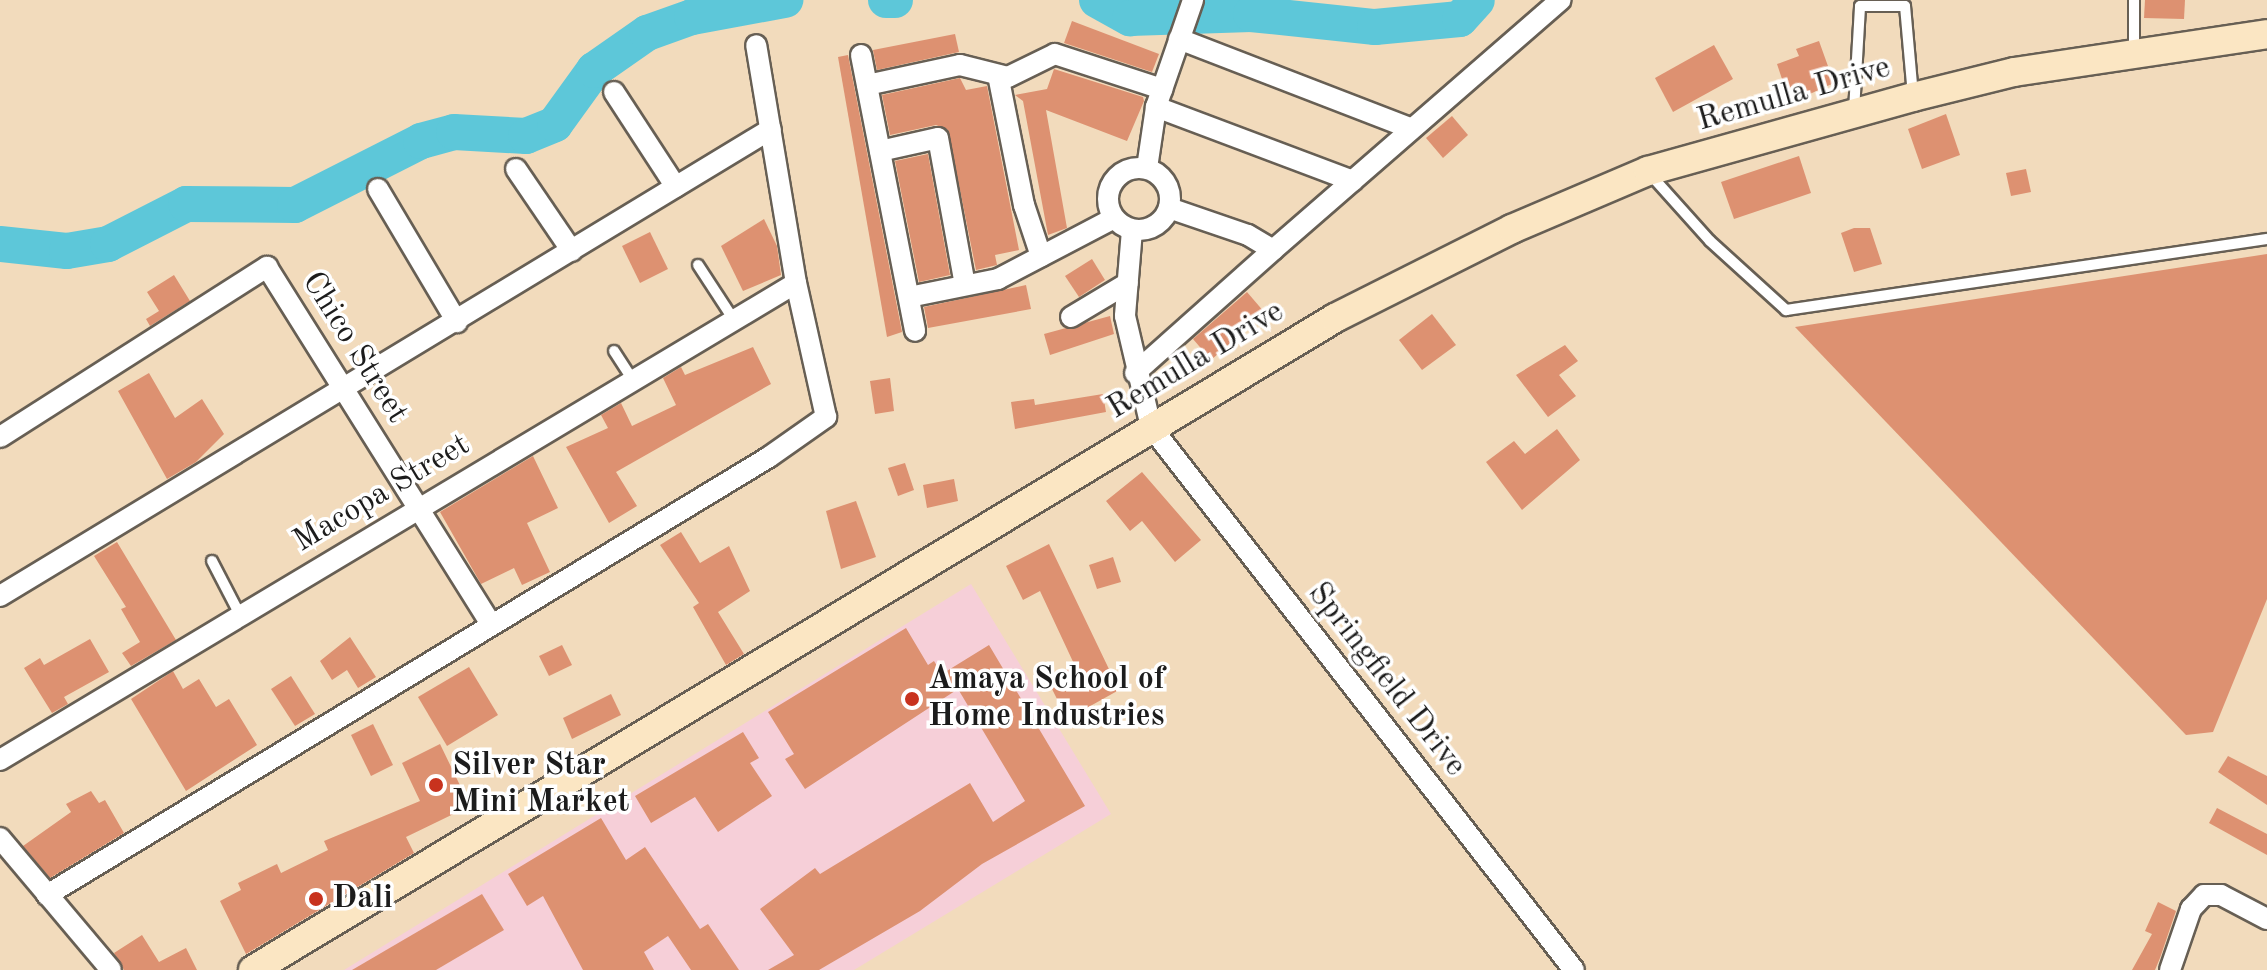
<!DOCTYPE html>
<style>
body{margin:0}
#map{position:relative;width:2267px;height:970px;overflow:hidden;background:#f2dbbc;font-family:"Old Standard TT",serif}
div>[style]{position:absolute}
.built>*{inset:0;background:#f6cfd8}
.river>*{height:36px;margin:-18px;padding:0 18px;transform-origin:18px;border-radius:18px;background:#5dc7d9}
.building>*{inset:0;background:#dd9171}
.roads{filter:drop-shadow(2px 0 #675f54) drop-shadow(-2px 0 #675f54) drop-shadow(0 2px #675f54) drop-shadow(0 -2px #675f54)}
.lane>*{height:10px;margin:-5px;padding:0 5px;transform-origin:5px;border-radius:5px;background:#fff}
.street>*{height:20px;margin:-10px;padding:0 10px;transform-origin:10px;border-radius:10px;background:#fff}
.street>.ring{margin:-10px;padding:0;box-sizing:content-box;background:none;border:20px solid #fff;border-radius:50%}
.secondary>*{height:28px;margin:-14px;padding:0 14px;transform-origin:14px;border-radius:14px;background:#fbe6c3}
.dots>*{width:22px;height:22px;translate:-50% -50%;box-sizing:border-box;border:4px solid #fff;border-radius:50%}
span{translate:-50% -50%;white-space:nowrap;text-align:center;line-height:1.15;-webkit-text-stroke:7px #fff;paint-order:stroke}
.street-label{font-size:32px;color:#1c1c1c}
.poi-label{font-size:32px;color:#1c1c1c;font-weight:700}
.left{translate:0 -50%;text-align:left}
</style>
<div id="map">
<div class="built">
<div style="clip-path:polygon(971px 584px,1111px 814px,854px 970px,344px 970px)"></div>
</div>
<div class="river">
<div style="left:886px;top:0;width:9px"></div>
<div style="left:1097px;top:0;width:38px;rotate:29deg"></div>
<div style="left:1130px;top:18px;width:121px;rotate:-1.9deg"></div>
<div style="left:1251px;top:14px;width:125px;rotate:6deg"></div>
<div style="left:1375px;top:27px;width:85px;rotate:-5.4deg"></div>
<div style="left:1460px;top:19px;width:25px;rotate:-48deg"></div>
<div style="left:0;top:244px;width:67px;rotate:6deg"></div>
<div style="left:67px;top:251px;width:42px;rotate:-9.7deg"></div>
<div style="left:108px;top:244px;width:88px;rotate:-27.1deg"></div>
<div style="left:186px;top:204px;width:109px;rotate:0.5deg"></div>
<div style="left:295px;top:205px;width:141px;rotate:-26.9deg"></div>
<div style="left:421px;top:141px;width:34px;rotate:-15deg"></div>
<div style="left:454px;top:132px;width:72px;rotate:3.2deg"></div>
<div style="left:526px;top:136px;width:31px;rotate:-22deg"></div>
<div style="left:555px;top:124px;width:67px;rotate:-54.2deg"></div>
<div style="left:594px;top:70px;width:65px;rotate:-34.9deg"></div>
<div style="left:647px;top:33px;width:48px;rotate:-19.6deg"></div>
<div style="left:692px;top:17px;width:95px;rotate:-10.4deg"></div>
</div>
<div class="building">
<div style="clip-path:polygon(2145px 0,2185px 0,2184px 19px,2144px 18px)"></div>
<div style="clip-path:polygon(1072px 21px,1159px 54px,1152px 72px,1064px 43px)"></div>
<div style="clip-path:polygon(955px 34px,959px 52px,877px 70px,873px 50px)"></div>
<div style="clip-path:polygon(1819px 41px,1834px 83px,1790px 103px,1777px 64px,1799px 56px,1796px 49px)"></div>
<div style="clip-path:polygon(1714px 45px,1733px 79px,1673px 112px,1655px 78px)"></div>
<div style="clip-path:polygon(848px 55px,902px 332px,887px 337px,838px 57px)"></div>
<div style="clip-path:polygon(1054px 69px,1143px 97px,1144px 101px,1127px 141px,1046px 110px,1067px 228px,1048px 235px,1023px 101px,1015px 95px,1047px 89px)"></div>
<div style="clip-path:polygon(960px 78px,966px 90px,987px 86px,1019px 250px,995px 255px,997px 265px,976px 270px,948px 130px,936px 125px,890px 135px,882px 95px)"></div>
<div style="clip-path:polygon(1946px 114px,1960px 155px,1922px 169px,1908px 129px)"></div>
<div style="clip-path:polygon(1452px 116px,1468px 135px,1443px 158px,1426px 138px)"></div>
<div style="clip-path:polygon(928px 154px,950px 275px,919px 282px,895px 161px)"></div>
<div style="clip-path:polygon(1799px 156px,1811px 193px,1734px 219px,1721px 182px)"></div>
<div style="clip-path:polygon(2026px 169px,2031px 192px,2011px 196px,2006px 173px)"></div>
<div style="clip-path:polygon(764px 219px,777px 246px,781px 275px,743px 291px,721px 246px)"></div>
<div style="clip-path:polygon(1854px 228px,1870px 228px,1882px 264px,1854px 272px,1841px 233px)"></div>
<div style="clip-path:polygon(650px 232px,668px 269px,640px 283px,622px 246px)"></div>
<div style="clip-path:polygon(2267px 254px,2267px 599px,2213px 732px,2186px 735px,1795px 327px)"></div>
<div style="clip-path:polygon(1092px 259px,1105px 280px,1079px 297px,1065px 276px)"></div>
<div style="clip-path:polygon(174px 275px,190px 301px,150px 326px,146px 319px,159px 311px,147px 292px)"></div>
<div style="clip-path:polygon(1026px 285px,1031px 309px,928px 328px,924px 307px)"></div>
<div style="clip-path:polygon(1247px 292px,1265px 313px,1211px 360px,1193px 339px)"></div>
<div style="clip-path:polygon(1432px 314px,1456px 345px,1422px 370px,1399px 340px)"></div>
<div style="clip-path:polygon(1110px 316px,1114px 334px,1050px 355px,1044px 334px)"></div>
<div style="clip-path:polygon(1565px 345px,1578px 361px,1559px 375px,1576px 396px,1548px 417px,1516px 375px)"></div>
<div style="clip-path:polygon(753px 347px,771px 384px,616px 472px,637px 506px,609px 523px,566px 447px,608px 428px,601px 415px,621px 403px,632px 426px,676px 405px,663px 378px,681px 367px,685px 375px)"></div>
<div style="clip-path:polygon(149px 373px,175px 418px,202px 399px,224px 434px,196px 462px,167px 479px,118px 391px)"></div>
<div style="clip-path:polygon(890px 378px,894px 411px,875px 414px,870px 381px)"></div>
<div style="clip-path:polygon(1103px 394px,1106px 412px,1015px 429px,1011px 402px,1034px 399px,1035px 405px)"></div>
<div style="clip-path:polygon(1557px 429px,1580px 460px,1522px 510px,1486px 462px,1514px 441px,1525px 454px)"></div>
<div style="clip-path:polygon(533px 456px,558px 508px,527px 523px,550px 572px,522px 585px,514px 568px,481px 584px,440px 512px)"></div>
<div style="clip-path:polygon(905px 463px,914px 490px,898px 496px,888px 468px)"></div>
<div style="clip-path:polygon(1142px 472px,1201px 540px,1175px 562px,1142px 521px,1130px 531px,1106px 501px)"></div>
<div style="clip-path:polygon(954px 479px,958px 501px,927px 508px,923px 485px)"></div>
<div style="clip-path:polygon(856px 501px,876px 557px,841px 569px,826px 511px)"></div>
<div style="clip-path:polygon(681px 532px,700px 563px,729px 546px,750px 591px,718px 612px,744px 654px,726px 665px,693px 607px,699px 603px,660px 545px)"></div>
<div style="clip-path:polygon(117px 542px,176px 640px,131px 666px,122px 653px,140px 642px,121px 609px,126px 607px,94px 556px)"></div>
<div style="clip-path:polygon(1049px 544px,1119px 690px,1067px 719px,1048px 681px,1075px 666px,1040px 591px,1023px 600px,1006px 566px)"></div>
<div style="clip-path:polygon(1113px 557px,1121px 582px,1097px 589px,1089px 565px)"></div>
<div style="clip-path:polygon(906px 628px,928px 665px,934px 661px,942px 674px,989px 645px,1085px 806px,982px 864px,920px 911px,819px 970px,768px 970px,794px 955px,760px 909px,815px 868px,820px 874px,970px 783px,993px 822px,1025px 801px,958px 689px,805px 789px,785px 759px,794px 754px,768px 712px)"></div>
<div style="clip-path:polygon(350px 637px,376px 677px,358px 688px,347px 670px,332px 680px,320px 661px)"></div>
<div style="clip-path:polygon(90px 639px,109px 672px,64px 697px,68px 704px,52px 713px,24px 668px,40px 658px,44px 665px)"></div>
<div style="clip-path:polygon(562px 645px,572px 665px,549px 676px,539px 656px)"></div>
<div style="clip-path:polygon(469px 667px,498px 715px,447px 746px,418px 697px)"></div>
<div style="clip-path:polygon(173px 671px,183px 689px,199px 679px,216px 707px,229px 699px,257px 745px,186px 791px,131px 699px)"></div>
<div style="clip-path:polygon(291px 676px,315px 714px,295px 726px,271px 689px)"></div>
<div style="clip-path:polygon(611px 694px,621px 715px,572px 739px,563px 718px)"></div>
<div style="clip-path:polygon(373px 724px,393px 765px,371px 776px,351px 735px)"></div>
<div style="clip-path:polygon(743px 732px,759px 758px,750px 763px,772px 796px,718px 832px,695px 797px,651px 823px,635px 796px)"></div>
<div style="clip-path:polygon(440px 744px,470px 806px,406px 837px,414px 853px,246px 954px,220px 901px,241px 890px,238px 883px,277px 864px,281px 873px,328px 850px,324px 841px,420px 801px,402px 763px)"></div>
<div style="clip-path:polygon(2228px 756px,2267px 776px,2267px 805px,2218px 772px)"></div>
<div style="clip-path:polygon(91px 791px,99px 803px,105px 800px,124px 833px,50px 878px,23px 846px,71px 812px,66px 804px)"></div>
<div style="clip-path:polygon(2217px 808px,2267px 834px,2267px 855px,2209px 823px)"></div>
<div style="clip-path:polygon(601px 818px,626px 860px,645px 847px,700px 929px,708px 924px,739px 970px,691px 970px,668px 936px,644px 952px,654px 970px,583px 970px,543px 896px,527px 906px,508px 874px)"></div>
<div style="clip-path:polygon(482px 894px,504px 930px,436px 970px,352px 970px)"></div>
<div style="clip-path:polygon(2158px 902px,2176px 911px,2160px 958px,2155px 970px,2132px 970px,2152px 934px,2145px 931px)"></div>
<div style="clip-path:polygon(142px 935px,159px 962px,186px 948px,197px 970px,124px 970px,114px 953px)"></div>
</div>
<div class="roads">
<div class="lane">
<div style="left:2134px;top:52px;width:52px;rotate:-90deg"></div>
<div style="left:1854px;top:111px;width:105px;rotate:-86.7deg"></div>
<div style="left:1860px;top:6px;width:45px"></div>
<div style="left:1905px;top:6px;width:89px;rotate:84.9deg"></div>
<div style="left:1649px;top:173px;width:91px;rotate:48.1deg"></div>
<div style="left:1710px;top:241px;width:103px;rotate:42.2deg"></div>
<div style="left:1786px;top:310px;width:486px;rotate:-8.4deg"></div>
<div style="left:698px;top:265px;width:66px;rotate:56.8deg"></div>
<div style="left:614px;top:351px;width:35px;rotate:57deg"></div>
<div style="left:212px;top:561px;width:59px;rotate:62.6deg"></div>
</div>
<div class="street">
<div style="left:1179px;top:39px;width:248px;rotate:21.1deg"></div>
<div style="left:861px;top:55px;width:281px;rotate:78.9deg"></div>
<div style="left:998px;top:75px;width:133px;rotate:78.7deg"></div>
<div style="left:1024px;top:205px;width:54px;rotate:71.6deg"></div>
<div style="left:867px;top:85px;width:95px;rotate:-12.1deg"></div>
<div style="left:960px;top:65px;width:49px;rotate:14deg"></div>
<div style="left:1008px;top:77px;width:52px;rotate:-26.1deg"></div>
<div style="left:1055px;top:54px;width:113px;rotate:18.1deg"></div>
<div style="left:614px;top:92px;width:113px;rotate:56.9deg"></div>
<div style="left:1156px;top:107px;width:210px;rotate:20.6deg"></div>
<div style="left:880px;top:151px;width:59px;rotate:-12.6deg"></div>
<div style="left:938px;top:138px;width:149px;rotate:79.6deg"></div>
<div class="ring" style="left:1108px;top:168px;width:42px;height:42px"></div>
<div style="left:1147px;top:168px;width:62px;rotate:-81.6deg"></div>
<div style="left:1156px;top:107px;width:113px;rotate:-70.9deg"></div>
<div style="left:516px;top:169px;width:99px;rotate:55.7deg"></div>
<div style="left:378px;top:189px;width:155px;rotate:59.3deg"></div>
<div style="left:1169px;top:208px;width:83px;rotate:18.9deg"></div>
<div style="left:1248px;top:235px;width:29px;rotate:31deg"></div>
<div style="left:1273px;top:250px;width:381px;rotate:-41deg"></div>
<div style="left:1132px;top:230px;width:86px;rotate:94.7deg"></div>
<div style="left:1125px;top:316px;width:114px;rotate:76.8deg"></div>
<div style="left:1151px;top:427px;width:688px;rotate:52.08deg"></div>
<div style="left:909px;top:297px;width:91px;rotate:-11.4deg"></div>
<div style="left:998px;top:279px;width:131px;rotate:-27.7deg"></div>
<div style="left:1071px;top:317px;width:66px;rotate:-30.8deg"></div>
<div style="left:1135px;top:373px;width:185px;rotate:-41.7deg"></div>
<div style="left:0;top:437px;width:317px;rotate:-32.5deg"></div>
<div style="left:267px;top:267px;width:421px;rotate:57.9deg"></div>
<div style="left:0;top:596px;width:901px;rotate:-31.2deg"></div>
<div style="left:0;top:760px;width:928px;rotate:-30.93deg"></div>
<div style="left:0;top:838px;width:172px;rotate:49.9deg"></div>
<div style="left:47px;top:895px;width:844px;rotate:-31.24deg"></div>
<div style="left:769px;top:457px;width:70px;rotate:-35.1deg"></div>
<div style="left:826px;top:417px;width:137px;rotate:-102.6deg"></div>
<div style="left:796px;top:283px;width:241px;rotate:-99.5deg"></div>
<div style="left:2170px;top:970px;width:65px;rotate:-71deg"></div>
<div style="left:2191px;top:909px;width:19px;rotate:-47deg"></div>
<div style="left:2204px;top:895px;width:17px"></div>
<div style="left:2221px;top:895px;width:52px;rotate:27.6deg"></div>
</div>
<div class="secondary">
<div style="left:253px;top:970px;width:1263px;rotate:-31.07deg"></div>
<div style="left:1335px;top:318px;width:198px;rotate:-26.7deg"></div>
<div style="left:1512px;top:229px;width:148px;rotate:-23.1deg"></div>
<div style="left:1648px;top:171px;width:275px;rotate:-15.6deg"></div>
<div style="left:1913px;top:97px;width:104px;rotate:-13.9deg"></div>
<div style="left:2014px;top:72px;width:256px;rotate:-8.5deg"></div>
</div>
</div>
<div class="dots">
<div style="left:912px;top:699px;background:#c8321e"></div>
<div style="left:436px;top:785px;background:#c8321e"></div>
<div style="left:316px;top:899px;background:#c8321e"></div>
</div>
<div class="street-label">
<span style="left:1794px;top:95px;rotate:-16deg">Remulla Drive</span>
<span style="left:354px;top:348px;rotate:58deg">Chico Street</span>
<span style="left:1196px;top:361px;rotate:-31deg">Remulla Drive</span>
<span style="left:382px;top:494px;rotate:-31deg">Macopa Street</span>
<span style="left:1386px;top:680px;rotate:52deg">Springfield Drive</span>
</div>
<div class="poi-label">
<span class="left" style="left:928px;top:699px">Amaya School of<br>Home Industries</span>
<span class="left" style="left:452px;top:785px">Silver Star<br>Mini Market</span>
<span class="left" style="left:332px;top:899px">Dali</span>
</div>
</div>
